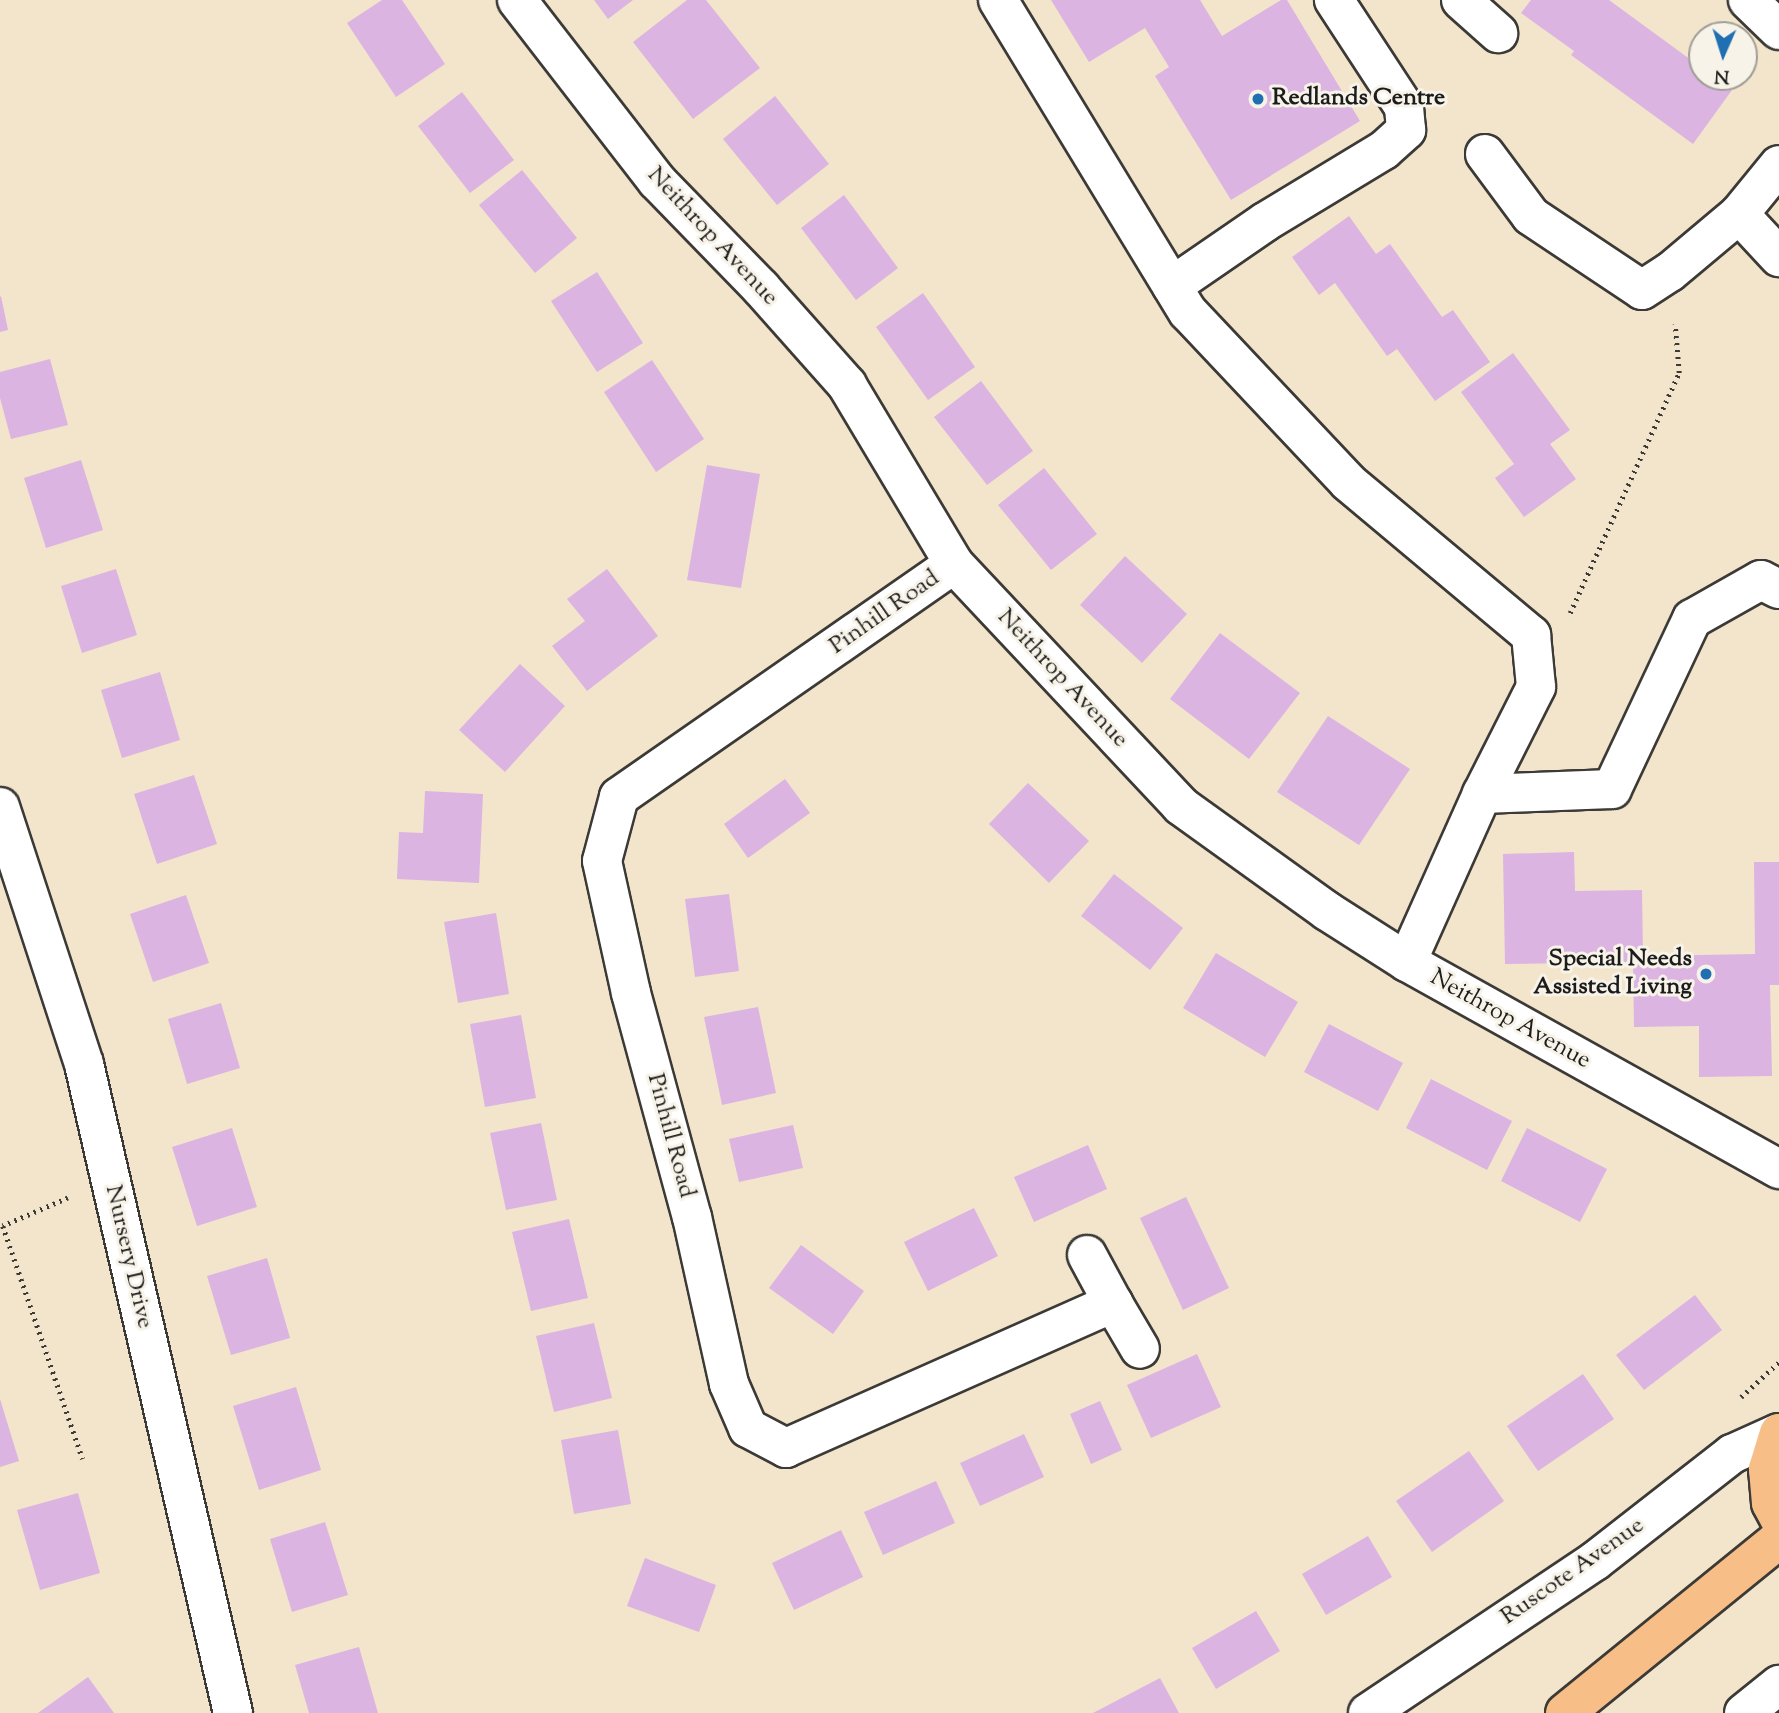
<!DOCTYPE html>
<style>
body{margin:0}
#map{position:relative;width:1779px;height:1713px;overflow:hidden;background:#f2e5cb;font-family:"Sorts Mill Goudy",serif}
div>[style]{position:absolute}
.building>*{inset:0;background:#dbb4e2}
.path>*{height:4.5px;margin-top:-2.25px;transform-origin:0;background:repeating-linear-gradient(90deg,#3c3a36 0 2px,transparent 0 7px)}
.roads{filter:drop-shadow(2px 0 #3c3a36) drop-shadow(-2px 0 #3c3a36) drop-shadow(0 2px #3c3a36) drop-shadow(0 -2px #3c3a36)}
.minor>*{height:38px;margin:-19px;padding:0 19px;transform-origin:19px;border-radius:19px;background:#fff}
.major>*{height:38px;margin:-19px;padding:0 19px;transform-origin:19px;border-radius:19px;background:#f7be87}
.dots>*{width:19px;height:19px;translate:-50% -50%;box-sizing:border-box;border:4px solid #f7f3e8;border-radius:50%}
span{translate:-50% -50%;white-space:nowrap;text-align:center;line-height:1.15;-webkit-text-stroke:6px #f7f3e8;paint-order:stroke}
.poi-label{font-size:24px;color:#1c1c1c;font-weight:700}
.left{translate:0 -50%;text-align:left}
.right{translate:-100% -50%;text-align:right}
.street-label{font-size:24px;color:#1c1c1c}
.north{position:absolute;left:1688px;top:21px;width:70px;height:70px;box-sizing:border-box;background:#f7f3e8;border:2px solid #9f9d96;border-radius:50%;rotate:183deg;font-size:19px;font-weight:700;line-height:28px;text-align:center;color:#1c1c1c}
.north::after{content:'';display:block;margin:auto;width:24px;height:32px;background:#1f6fb2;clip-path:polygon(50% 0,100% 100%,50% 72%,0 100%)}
</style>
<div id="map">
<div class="building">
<div style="clip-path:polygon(382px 0,402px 0,445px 64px,396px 97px,347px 23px)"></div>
<div style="clip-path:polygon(594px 0,633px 0,608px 19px)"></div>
<div style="clip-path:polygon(687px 0,706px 0,760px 68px,693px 119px,633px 42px)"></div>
<div style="clip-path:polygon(1051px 0,1200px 0,1222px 36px,1281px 0,1287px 0,1360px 121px,1231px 200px,1155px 76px,1169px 67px,1145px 28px,1089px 62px)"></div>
<div style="clip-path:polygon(1531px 0,1609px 0,1702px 68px,1702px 77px,1714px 77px,1732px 90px,1693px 144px,1571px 55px,1574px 51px,1521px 13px)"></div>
<div style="clip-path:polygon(462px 92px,514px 160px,470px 193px,418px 126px)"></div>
<div style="clip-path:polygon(775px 96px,829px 164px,777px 205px,723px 139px)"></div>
<div style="clip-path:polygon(522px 170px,577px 238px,535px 273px,479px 205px)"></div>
<div style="clip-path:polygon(844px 195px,898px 268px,856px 300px,801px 228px)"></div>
<div style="clip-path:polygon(1349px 216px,1376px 254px,1390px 244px,1442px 317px,1453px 310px,1490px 362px,1435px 401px,1397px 349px,1387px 356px,1335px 283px,1319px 295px,1292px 257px)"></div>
<div style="clip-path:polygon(597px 272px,643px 343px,597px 372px,551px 301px)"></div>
<div style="clip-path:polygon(923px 293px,975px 367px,928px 400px,876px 327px)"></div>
<div style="clip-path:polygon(1px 296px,8px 330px,0 332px,0 297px)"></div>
<div style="clip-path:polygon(1513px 353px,1570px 430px,1550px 444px,1576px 479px,1524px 517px,1495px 478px,1514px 464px,1461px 392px)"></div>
<div style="clip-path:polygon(50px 359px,68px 425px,11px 439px,0 398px,0 372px)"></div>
<div style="clip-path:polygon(652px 360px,704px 439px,656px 472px,604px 392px)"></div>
<div style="clip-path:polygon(981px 381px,1033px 451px,987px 485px,934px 417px)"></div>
<div style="clip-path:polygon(81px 460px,103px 530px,46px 548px,24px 478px)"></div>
<div style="clip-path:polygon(707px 465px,760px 474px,741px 588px,687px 580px)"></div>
<div style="clip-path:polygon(1044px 468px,1097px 534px,1051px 570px,998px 505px)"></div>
<div style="clip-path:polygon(1125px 556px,1187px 614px,1142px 663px,1080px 605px)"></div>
<div style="clip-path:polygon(116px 569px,137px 635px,82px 653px,61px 586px)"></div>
<div style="clip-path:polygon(607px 569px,658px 636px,587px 691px,552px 646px,585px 621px,567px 599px)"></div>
<div style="clip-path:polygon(1220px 633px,1300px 693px,1249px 759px,1170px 699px)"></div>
<div style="clip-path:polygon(520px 664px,565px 706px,505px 772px,459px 730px)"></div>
<div style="clip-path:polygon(160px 672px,180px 740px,122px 758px,101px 690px)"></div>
<div style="clip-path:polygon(1328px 716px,1410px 769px,1359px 845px,1277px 792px)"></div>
<div style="clip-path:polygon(194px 775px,217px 844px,157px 864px,134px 794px)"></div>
<div style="clip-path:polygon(785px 779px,810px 813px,748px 858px,724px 824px)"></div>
<div style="clip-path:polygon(1028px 783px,1089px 841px,1049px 883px,989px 824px)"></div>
<div style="clip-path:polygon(425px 791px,483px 794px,479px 883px,397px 879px,399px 832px,423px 833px)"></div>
<div style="clip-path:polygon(1574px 852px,1575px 891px,1642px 890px,1643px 956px,1755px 954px,1754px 862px,1779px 862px,1779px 985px,1770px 985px,1772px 1076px,1699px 1077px,1699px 1026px,1634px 1027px,1633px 962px,1505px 964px,1503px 854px)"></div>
<div style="clip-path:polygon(1114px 874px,1183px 928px,1150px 970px,1081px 916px)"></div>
<div style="clip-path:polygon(729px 894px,739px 971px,695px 977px,685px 899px)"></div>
<div style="clip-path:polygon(186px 895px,209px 963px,153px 982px,130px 914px)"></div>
<div style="clip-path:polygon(496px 913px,509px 994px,458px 1003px,444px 922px)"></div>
<div style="clip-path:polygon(1216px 953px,1298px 1002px,1265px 1057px,1183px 1008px)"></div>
<div style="clip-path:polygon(221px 1003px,240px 1068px,187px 1084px,168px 1019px)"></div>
<div style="clip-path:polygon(758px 1007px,776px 1093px,722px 1105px,704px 1017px)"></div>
<div style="clip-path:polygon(521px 1015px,536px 1098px,485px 1107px,470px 1024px)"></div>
<div style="clip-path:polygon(1329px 1024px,1403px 1063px,1378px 1111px,1304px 1072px)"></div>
<div style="clip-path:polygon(1431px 1079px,1512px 1121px,1487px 1170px,1406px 1128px)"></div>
<div style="clip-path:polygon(541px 1123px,557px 1200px,506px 1210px,490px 1133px)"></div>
<div style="clip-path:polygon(793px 1125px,803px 1168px,739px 1182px,729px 1139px)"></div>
<div style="clip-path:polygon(232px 1128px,257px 1207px,197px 1226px,172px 1147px)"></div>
<div style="clip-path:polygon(1527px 1128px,1607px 1169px,1580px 1222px,1501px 1181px)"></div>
<div style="clip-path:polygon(1088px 1145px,1107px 1189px,1034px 1222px,1014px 1177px)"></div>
<div style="clip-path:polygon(1186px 1197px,1229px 1288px,1183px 1310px,1140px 1218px)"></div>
<div style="clip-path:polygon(974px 1208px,998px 1256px,928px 1291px,904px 1242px)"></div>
<div style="clip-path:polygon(569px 1219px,588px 1298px,531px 1311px,512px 1232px)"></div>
<div style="clip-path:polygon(801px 1245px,864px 1291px,833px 1334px,769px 1288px)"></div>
<div style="clip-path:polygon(267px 1258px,290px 1338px,231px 1355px,207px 1276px)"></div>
<div style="clip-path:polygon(1695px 1295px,1722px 1330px,1644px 1390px,1616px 1355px)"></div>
<div style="clip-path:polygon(594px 1323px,612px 1398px,554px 1412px,536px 1336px)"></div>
<div style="clip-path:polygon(1197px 1354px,1221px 1407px,1151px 1438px,1127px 1385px)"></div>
<div style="clip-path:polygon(1583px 1374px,1614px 1419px,1538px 1471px,1507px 1426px)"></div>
<div style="clip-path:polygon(296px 1387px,321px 1470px,259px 1490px,233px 1406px)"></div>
<div style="clip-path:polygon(0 1399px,19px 1461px,0 1467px)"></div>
<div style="clip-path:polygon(1100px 1401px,1122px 1450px,1091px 1464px,1070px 1414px)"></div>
<div style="clip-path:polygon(618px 1430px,631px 1504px,574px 1514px,561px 1440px)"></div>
<div style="clip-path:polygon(1024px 1434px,1044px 1477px,980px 1506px,960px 1463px)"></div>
<div style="clip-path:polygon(1469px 1451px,1504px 1501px,1432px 1552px,1396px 1501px)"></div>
<div style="clip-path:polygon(936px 1481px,955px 1523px,883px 1555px,864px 1512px)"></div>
<div style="clip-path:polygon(78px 1493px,100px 1573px,40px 1590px,17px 1510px)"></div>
<div style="clip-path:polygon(325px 1522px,348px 1595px,292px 1612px,270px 1539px)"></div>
<div style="clip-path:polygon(841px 1530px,863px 1577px,794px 1610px,772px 1563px)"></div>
<div style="clip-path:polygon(1368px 1536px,1392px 1577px,1326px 1615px,1302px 1574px)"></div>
<div style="clip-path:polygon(645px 1558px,716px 1585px,699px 1632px,627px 1606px)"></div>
<div style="clip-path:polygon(1256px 1611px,1280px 1651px,1216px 1689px,1192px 1648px)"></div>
<div style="clip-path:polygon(359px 1647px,378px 1713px,309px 1713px,295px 1665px)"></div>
<div style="clip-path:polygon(88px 1677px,114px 1713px,38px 1713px)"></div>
<div style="clip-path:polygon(1160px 1678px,1179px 1713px,1093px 1713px)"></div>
</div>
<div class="path">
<div style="left:1570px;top:613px;width:264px;rotate:-65.6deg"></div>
<div style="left:1679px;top:373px;width:49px;rotate:-94.7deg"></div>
<div style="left:68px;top:1198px;width:71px;rotate:156.7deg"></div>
<div style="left:3px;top:1226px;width:246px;rotate:71.1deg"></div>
<div style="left:1741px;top:1397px;width:52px;rotate:-42.6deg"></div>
</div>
<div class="roads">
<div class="minor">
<div style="left:517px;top:0;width:229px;rotate:52.3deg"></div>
<div style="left:657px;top:181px;width:149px;rotate:45.8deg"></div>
<div style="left:761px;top:288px;width:130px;rotate:48.4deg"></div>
<div style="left:847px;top:385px;width:209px;rotate:59.1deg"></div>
<div style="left:954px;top:564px;width:332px;rotate:46.8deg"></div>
<div style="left:1181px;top:806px;width:180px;rotate:35.7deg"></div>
<div style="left:1327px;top:911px;width:95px;rotate:32.5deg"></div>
<div style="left:1407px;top:962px;width:426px;rotate:29.1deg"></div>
<div style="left:998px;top:0;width:365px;rotate:58.7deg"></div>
<div style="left:1188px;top:312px;width:233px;rotate:46.7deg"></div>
<div style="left:1348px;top:482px;width:239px;rotate:39.9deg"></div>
<div style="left:1531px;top:635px;width:52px;rotate:84.5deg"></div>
<div style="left:1536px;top:687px;width:120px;rotate:116.8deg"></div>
<div style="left:1482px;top:794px;width:184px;rotate:114.1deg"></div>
<div style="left:1461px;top:0;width:50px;rotate:41.7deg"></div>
<div style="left:1748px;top:0;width:43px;rotate:44.1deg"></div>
<div style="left:1485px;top:154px;width:77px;rotate:53.4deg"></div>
<div style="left:1531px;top:216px;width:133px;rotate:33.7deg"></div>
<div style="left:1642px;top:290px;width:33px;rotate:-33deg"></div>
<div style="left:1670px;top:272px;width:90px;rotate:-40deg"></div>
<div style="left:1739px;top:214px;width:63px;rotate:-50.8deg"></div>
<div style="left:1739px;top:214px;width:59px;rotate:47.1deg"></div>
<div style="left:1172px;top:286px;width:113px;rotate:-34.5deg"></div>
<div style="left:1265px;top:222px;width:139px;rotate:-31.2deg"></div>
<div style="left:1384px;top:150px;width:30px;rotate:-42deg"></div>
<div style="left:1406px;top:130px;width:23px;rotate:-95deg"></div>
<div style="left:1404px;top:107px;width:128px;rotate:-123.2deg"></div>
<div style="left:954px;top:564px;width:408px;rotate:145.2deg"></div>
<div style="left:619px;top:797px;width:66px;rotate:104.9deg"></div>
<div style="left:602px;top:861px;width:135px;rotate:77.6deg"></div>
<div style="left:631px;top:993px;width:232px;rotate:74.8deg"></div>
<div style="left:692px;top:1217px;width:171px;rotate:77.5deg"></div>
<div style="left:729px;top:1384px;width:48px;rotate:66.6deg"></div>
<div style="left:748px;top:1428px;width:43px;rotate:27.8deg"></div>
<div style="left:786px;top:1448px;width:358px;rotate:-23.9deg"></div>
<div style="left:1113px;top:1303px;width:53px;rotate:59.6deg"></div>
<div style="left:1482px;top:794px;width:130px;rotate:-2.2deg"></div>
<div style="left:1612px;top:789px;width:188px;rotate:-64.8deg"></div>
<div style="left:1692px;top:619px;width:79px;rotate:-29.5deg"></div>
<div style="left:1761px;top:580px;width:20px;rotate:27deg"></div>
<div style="left:0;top:807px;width:270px;rotate:71.9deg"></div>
<div style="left:84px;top:1064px;width:666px;rotate:77.07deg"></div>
<div style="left:1087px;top:1255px;width:55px;rotate:61.6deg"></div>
<div style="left:1368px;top:1713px;width:273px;rotate:-33.8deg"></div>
<div style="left:1595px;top:1561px;width:174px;rotate:-38deg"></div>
<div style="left:1732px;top:1454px;width:51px;rotate:-24.1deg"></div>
<div style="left:1744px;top:1713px;width:45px;rotate:-38.7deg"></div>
</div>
<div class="major">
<div style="left:1779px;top:1433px;width:38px;rotate:107deg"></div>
<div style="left:1768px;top:1469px;width:34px;rotate:85deg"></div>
<div style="left:1771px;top:1503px;width:17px;rotate:62deg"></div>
<div style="left:1565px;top:1713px;width:276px;rotate:-39.1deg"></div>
</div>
</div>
<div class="dots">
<div style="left:1258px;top:99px;background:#1f6fb2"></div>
<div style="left:1706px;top:974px;background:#1f6fb2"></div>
</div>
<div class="poi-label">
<span class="left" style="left:1272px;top:99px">Redlands Centre</span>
<span class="right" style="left:1692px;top:974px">Special Needs<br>Assisted Living</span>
</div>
<div class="street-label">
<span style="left:712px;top:237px;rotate:47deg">Neithrop Avenue</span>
<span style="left:885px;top:613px;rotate:-35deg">Pinhill Road</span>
<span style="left:1062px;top:679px;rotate:47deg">Neithrop Avenue</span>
<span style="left:1510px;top:1020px;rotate:29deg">Neithrop Avenue</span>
<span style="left:670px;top:1136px;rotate:75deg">Pinhill Road</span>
<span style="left:128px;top:1257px;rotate:77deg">Nursery Drive</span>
<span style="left:1573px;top:1572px;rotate:-35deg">Ruscote Avenue</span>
</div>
<div class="north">N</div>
</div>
